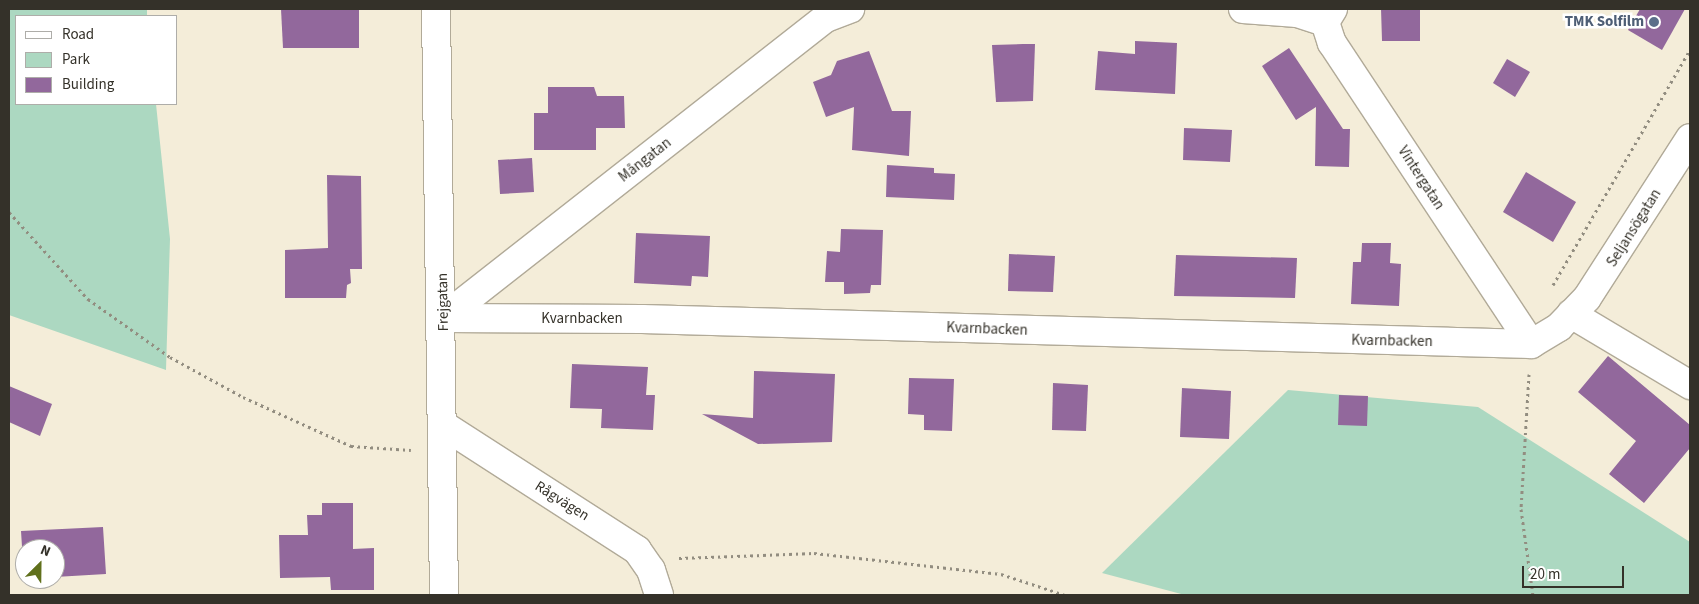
<!DOCTYPE html>
<meta charset="utf-8">
<style>
body{margin:0}
#map{position:relative;width:1699px;height:604px;overflow:hidden;background:#f4edd9;font-family:"Source Sans 3",sans-serif}
div>[style]{position:absolute}
.green>*{inset:0;background:#acd8c1}
.building>*{inset:0;background:#92689c}
.path>*{height:3px;margin-top:-1.5px;transform-origin:0;background:repeating-linear-gradient(90deg,#928d80 0 2.5px,transparent 0 6.5px)}
.roads{filter:drop-shadow(1px 0 #b1aa98) drop-shadow(-1px 0 #b1aa98) drop-shadow(0 1px #b1aa98) drop-shadow(0 -1px #b1aa98)}
.street>*{height:28px;margin:-14px;padding:0 14px;transform-origin:14px;border-radius:14px;background:#fff}
.dots>*{width:14px;height:14px;translate:-50% -50%;box-sizing:border-box;border:2px solid #fff;border-radius:50%}
span{translate:-50% -50%;white-space:nowrap;text-align:center;line-height:1.15;-webkit-text-stroke:5px #fff;paint-order:stroke}
.service-label{font-size:15px;color:#4e5e75;font-weight:700}
.right{translate:-100% -50%;text-align:right}
.street-label{font-size:15px;color:#343129}
.frame{position:absolute;inset:0;border:10px solid #343129;pointer-events:none}
.legend{position:absolute;left:15px;top:15px;width:162px;height:90px;box-sizing:border-box;background:#fff;border:1px solid #aeada9;margin:0;padding:6px 9px;list-style:none;font-size:15px;color:#343129}
.legend li{display:flex;align-items:center;gap:10px;height:25px}
.legend b{width:25px;border:1px solid #aeada9}
.north{position:absolute;left:15px;top:539px;width:50px;height:50px;box-sizing:border-box;background:#fff;border:1px solid #aeada9;border-radius:50%;rotate:23deg;font-size:14px;font-weight:700;line-height:20px;text-align:center;color:#343129}
.north::after{content:'';display:block;margin:auto;width:18px;height:22px;background:#60701c;clip-path:polygon(50% 0,100% 100%,50% 72%,0 100%)}
.scale{position:absolute;left:1522px;top:566px;width:102px;height:22px;box-sizing:border-box;border:2px solid #343129;border-top:0;padding-left:6px;font-size:15px;line-height:18px;white-space:nowrap;color:#343129;-webkit-text-stroke:4px #fff;paint-order:stroke}
</style>
<div id="map">
<div class="green">
<div style="clip-path:polygon(9px 9px,147px 9px,147px 16px,16px 16px,16px 104px,156px 104px,170px 239px,166px 370px,9px 315px)"></div>
<div style="clip-path:polygon(1288px 390px,1478px 407px,1690px 542px,1690px 595px,1185px 595px,1102px 573px)"></div>
</div>
<div class="building">
<div style="clip-path:polygon(281px 9px,359px 9px,359px 48px,283px 48px)"></div>
<div style="clip-path:polygon(1381px 9px,1420px 9px,1420px 41px,1382px 41px)"></div>
<div style="clip-path:polygon(1640px 9px,1685px 9px,1662px 50px,1628px 30px)"></div>
<div style="clip-path:polygon(1135px 41px,1177px 43px,1175px 94px,1095px 90px,1098px 51px,1135px 54px)"></div>
<div style="clip-path:polygon(1023px 44px,1035px 44px,1033px 101px,996px 102px,992px 45px)"></div>
<div style="clip-path:polygon(1289px 48px,1343px 129px,1350px 129px,1349px 167px,1315px 166px,1316px 107px,1296px 120px,1262px 66px)"></div>
<div style="clip-path:polygon(869px 51px,892px 111px,911px 111px,909px 156px,852px 150px,854px 107px,826px 117px,813px 82px,831px 75px,837px 61px)"></div>
<div style="clip-path:polygon(1507px 59px,1530px 72px,1515px 97px,1493px 83px)"></div>
<div style="clip-path:polygon(548px 87px,594px 87px,597px 96px,624px 96px,625px 128px,596px 128px,596px 150px,534px 150px,534px 113px,548px 113px)"></div>
<div style="clip-path:polygon(1184px 128px,1232px 130px,1230px 162px,1183px 160px)"></div>
<div style="clip-path:polygon(532px 158px,534px 192px,500px 194px,498px 160px)"></div>
<div style="clip-path:polygon(887px 165px,934px 168px,934px 173px,955px 174px,954px 200px,886px 197px)"></div>
<div style="clip-path:polygon(1526px 172px,1576px 202px,1553px 242px,1503px 212px)"></div>
<div style="clip-path:polygon(327px 175px,361px 176px,362px 269px,350px 269px,351px 283px,347px 285px,346px 298px,285px 298px,285px 250px,328px 248px)"></div>
<div style="clip-path:polygon(841px 229px,883px 230px,881px 285px,871px 285px,870px 293px,844px 294px,844px 282px,825px 282px,827px 251px,840px 252px)"></div>
<div style="clip-path:polygon(636px 233px,710px 236px,708px 277px,692px 276px,691px 286px,634px 283px)"></div>
<div style="clip-path:polygon(1362px 243px,1391px 243px,1390px 263px,1401px 264px,1399px 306px,1351px 304px,1353px 262px,1361px 262px)"></div>
<div style="clip-path:polygon(1009px 254px,1055px 256px,1053px 292px,1008px 291px)"></div>
<div style="clip-path:polygon(1176px 255px,1297px 258px,1295px 298px,1174px 296px)"></div>
<div style="clip-path:polygon(1608px 356px,1690px 425px,1690px 448px,1644px 503px,1609px 474px,1636px 441px,1578px 392px)"></div>
<div style="clip-path:polygon(572px 364px,648px 367px,646px 395px,655px 395px,653px 430px,601px 428px,602px 409px,570px 408px)"></div>
<div style="clip-path:polygon(754px 371px,835px 374px,832px 442px,758px 444px,702px 414px,753px 418px)"></div>
<div style="clip-path:polygon(909px 378px,954px 379px,952px 431px,924px 430px,924px 415px,908px 414px)"></div>
<div style="clip-path:polygon(1053px 383px,1088px 385px,1086px 431px,1052px 430px)"></div>
<div style="clip-path:polygon(9px 386px,52px 404px,40px 436px,9px 422px)"></div>
<div style="clip-path:polygon(1182px 388px,1231px 391px,1229px 439px,1180px 437px)"></div>
<div style="clip-path:polygon(1339px 395px,1368px 396px,1367px 426px,1338px 425px)"></div>
<div style="clip-path:polygon(322px 503px,353px 503px,353px 549px,374px 548px,374px 590px,331px 590px,330px 577px,280px 578px,279px 535px,308px 535px,307px 515px,322px 515px)"></div>
<div style="clip-path:polygon(103px 527px,106px 574px,55px 577px,55px 549px,25px 549px,24px 578px,21px 531px)"></div>
</div>
<div class="path">
<div style="left:9px;top:212px;width:118px;rotate:47.8deg"></div>
<div style="left:88px;top:299px;width:100px;rotate:35.3deg"></div>
<div style="left:170px;top:357px;width:83px;rotate:28.7deg"></div>
<div style="left:243px;top:397px;width:119px;rotate:24.4deg"></div>
<div style="left:351px;top:446px;width:60px;rotate:3.8deg"></div>
<div style="left:1553px;top:285px;width:272px;rotate:-59.8deg"></div>
<div style="left:1529px;top:374px;width:135px;rotate:93.4deg"></div>
<div style="left:1521px;top:509px;width:87px;rotate:82.1deg"></div>
<div style="left:679px;top:558px;width:135px;rotate:-2.1deg"></div>
<div style="left:814px;top:553px;width:188px;rotate:6.4deg"></div>
<div style="left:1001px;top:574px;width:67px;rotate:18.2deg"></div>
</div>
<div class="roads">
<div class="street">
<div style="left:436px;top:9px;width:586px;rotate:89.22deg"></div>
<div style="left:1243px;top:9px;width:54px;rotate:4.2deg"></div>
<div style="left:1297px;top:13px;width:29px;rotate:18deg"></div>
<div style="left:1333px;top:9px;width:15px;rotate:122deg"></div>
<div style="left:1325px;top:22px;width:22px;rotate:72deg"></div>
<div style="left:1332px;top:43px;width:361px;rotate:56.5deg"></div>
<div style="left:1571px;top:314px;width:139px;rotate:30.8deg"></div>
<div style="left:443px;top:318px;width:199px;rotate:0.3deg"></div>
<div style="left:642px;top:319px;width:889px;rotate:1.61deg"></div>
<div style="left:443px;top:318px;width:487px;rotate:-38.1deg"></div>
<div style="left:826px;top:18px;width:26px;rotate:-21deg"></div>
<div style="left:1531px;top:344px;width:33px;rotate:-31deg"></div>
<div style="left:1559px;top:327px;width:40px;rotate:-46deg"></div>
<div style="left:1587px;top:298px;width:190px;rotate:-57.2deg"></div>
<div style="left:443px;top:425px;width:231px;rotate:32.8deg"></div>
<div style="left:637px;top:550px;width:24px;rotate:55deg"></div>
<div style="left:651px;top:570px;width:26px;rotate:72deg"></div>
</div>
</div>
<div class="dots">
<div style="left:1654px;top:22px;background:#5c6f8a"></div>
</div>
<div class="service-label">
<span class="right" style="left:1644px;top:22px">TMK Solfilm</span>
</div>
<div class="street-label">
<span style="left:645px;top:160px;rotate:-38deg">Mångatan</span>
<span style="left:1421px;top:178px;rotate:57deg">Vintergatan</span>
<span style="left:1634px;top:228px;rotate:-58deg">Seljansögatan</span>
<span style="left:443px;top:302px;rotate:-91deg">Frejgatan</span>
<span style="left:582px;top:319px">Kvarnbacken</span>
<span style="left:987px;top:329px;rotate:2deg">Kvarnbacken</span>
<span style="left:1392px;top:341px;rotate:1deg">Kvarnbacken</span>
<span style="left:562px;top:501px;rotate:32deg">Rågvägen</span>
</div>
<div class="frame"></div>
<ul class="legend">
<li><b style="height:6px;background:#fff"></b>Road</li>
<li><b style="height:14px;background:#acd8c1"></b>Park</li>
<li><b style="height:14px;background:#92689c"></b>Building</li>
</ul>
<div class="north">N</div>
<div class="scale">20 m</div>
</div>
